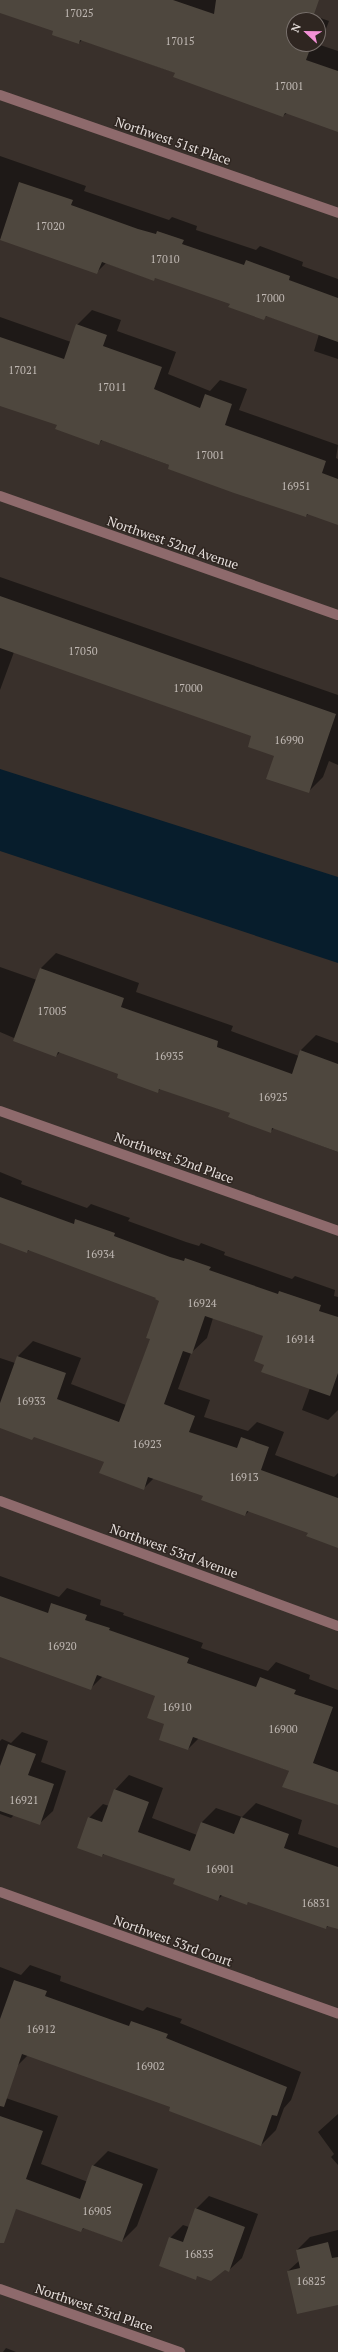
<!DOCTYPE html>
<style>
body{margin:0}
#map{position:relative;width:338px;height:2352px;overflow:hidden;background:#39302b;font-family:"PT Serif",serif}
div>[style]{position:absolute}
.water>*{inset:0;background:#071d2c}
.shadow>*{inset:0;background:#0007}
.building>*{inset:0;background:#4e473e}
.minor>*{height:10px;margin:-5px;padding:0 5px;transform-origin:5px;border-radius:5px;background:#8e6a6c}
span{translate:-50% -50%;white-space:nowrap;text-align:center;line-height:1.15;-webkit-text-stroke:3px #2f2621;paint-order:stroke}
.number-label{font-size:11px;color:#c0b9b4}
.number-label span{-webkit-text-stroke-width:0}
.street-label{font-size:13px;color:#e6dfdc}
.north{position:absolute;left:286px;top:12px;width:40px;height:40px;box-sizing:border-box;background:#2f2621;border:1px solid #78706c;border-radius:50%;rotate:292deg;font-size:11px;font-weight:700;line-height:16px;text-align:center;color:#e6dfdc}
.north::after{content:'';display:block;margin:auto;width:14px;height:18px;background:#f391d6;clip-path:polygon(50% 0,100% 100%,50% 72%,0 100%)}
</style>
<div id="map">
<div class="water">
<div style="clip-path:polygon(0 769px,338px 877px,338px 963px,0 851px)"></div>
</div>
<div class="shadow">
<div style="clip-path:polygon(evenodd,0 0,231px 0,290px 7px,329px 21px,320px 45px,338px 51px,338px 131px,287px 113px,283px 116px,176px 73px,82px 40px,79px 43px,55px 31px,0 10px,0 0,294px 20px,318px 20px,318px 44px,294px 44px,294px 20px)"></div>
<div style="clip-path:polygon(0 156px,86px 186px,84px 191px,169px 220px,172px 217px,197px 226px,196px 230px,256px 250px,260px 246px,303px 262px,302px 266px,338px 279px,338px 359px,314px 351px,319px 334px,267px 316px,264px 318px,231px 303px,156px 277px,153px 280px,106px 263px,97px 272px,0 239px)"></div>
<div style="clip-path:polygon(92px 310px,121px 320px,117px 331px,176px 352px,168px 374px,210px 391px,220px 380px,247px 389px,239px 410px,338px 445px,336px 458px,338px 459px,338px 524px,309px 513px,306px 516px,102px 440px,99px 444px,58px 424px,0 405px,0 317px,71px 342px,77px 325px)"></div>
<div style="clip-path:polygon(0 577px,338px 695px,338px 765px,329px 761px,323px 777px,308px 792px,275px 755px,253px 736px,14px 652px,0 690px)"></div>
<div style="clip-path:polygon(56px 953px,139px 983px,136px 992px,233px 1026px,231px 1031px,299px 1056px,301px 1050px,316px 1035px,338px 1043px,338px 1152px,274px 1128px,270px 1132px,231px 1113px,161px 1088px,157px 1092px,119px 1073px,60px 1052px,56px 1056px,0 1032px,0 967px,37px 980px,41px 968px)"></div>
<div style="clip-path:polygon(0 1172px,22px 1181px,21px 1184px,87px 1208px,91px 1204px,130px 1218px,128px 1221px,186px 1242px,199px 1246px,201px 1243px,225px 1252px,224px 1255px,292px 1279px,295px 1276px,335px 1290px,334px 1296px,338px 1297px,338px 1410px,328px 1420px,302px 1410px,310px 1388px,265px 1364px,264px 1336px,213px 1318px,207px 1338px,191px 1353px,178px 1389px,210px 1400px,204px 1417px,248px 1431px,257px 1422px,284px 1432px,275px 1455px,334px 1477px,338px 1473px,338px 1547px,309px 1532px,249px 1511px,245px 1515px,204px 1495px,154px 1478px,144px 1488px,105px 1462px,35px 1436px,0 1427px,0 1358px,15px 1363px,18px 1356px,33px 1341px,81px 1358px,71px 1384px,126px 1405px,151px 1338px,161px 1300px,157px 1297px,30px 1249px,27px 1252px,0 1242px)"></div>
<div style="clip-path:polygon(0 1576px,59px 1597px,67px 1588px,101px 1600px,100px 1605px,124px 1613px,123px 1615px,203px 1643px,201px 1648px,268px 1671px,276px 1662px,310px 1675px,309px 1679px,338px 1690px,338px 1804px,290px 1771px,199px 1738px,188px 1749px,166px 1724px,156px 1695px,103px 1676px,91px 1688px,0 1641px)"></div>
<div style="clip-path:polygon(22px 1732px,48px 1741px,41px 1762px,66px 1771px,53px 1811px,39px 1824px,14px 1815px,11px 1818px,0 1814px,0 1741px,2px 1739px,11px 1743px)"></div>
<div style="clip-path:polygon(129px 1775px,163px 1788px,152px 1818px,197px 1835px,202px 1822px,216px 1808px,242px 1817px,256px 1803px,302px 1820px,298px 1834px,338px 1848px,338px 1928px,329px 1925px,326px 1928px,249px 1901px,247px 1904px,223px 1895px,218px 1899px,176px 1879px,105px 1853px,102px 1856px,89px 1818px,103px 1804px,109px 1806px,115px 1790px)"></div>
<div style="clip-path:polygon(30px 1965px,61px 1976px,60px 1981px,143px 2011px,147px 2007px,182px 2019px,180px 2023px,301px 2072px,291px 2100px,284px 2108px,276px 2130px,261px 2145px,172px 2106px,28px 2055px,18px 2065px,0 2059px,0 1967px,21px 1975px)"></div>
<div style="clip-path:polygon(0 2096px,58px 2116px,41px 2164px,88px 2182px,93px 2166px,108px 2151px,158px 2169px,137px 2226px,122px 2241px,84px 2228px,81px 2231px,0 2203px)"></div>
<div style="clip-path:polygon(338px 2114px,338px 2165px,331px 2157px,334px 2154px,318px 2132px)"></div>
<div style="clip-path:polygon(209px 2196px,258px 2214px,242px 2258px,228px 2271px,224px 2269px,198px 2275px,195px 2278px,170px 2238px,183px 2225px,189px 2227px,196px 2209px)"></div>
<div style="clip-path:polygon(338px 2230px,338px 2304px,288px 2271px,300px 2260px,297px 2250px,310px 2237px)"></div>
<div style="clip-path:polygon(6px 2348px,16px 2352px,3px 2352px)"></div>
</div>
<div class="building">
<div style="clip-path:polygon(0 0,173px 0,214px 14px,216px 0,319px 0,312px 20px,294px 20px,294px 44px,312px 44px,306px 60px,338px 71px,338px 132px,285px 113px,283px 117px,173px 77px,175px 73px,80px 40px,79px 44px,52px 35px,53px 31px,0 13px)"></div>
<div style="clip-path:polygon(19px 182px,73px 200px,71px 205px,138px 229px,156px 234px,157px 231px,184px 240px,182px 244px,244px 265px,246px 260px,290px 276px,289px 280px,338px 298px,338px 342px,266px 316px,264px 320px,228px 307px,230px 304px,155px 278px,154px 281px,102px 262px,97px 274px,0 240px)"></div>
<div style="clip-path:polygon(76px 324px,107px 335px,103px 346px,162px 367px,154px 389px,200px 408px,205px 394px,232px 404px,225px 425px,326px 461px,322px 473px,338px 479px,338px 525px,307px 514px,306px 517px,234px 493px,168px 469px,169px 465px,101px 440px,99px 445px,55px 429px,57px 425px,0 406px,0 337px,64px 359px)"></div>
<div style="clip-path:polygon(0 596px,336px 714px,309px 793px,266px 779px,274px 756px,248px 747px,251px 736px,0 648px)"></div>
<div style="clip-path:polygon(40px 968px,124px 998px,121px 1007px,218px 1041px,217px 1047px,292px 1074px,300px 1050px,338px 1064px,338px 1152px,272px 1128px,271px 1133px,249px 1125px,228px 1117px,230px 1113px,159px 1089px,158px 1093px,117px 1078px,118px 1074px,58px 1052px,56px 1057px,13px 1041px)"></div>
<div style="clip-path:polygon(0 1197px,74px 1224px,75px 1219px,115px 1233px,114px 1236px,170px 1257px,184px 1261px,185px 1258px,211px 1267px,209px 1270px,278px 1294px,279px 1291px,321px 1305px,319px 1311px,338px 1317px,338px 1373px,330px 1396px,261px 1372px,264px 1365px,254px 1361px,263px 1336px,205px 1316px,192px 1354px,183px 1351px,164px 1404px,195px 1416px,189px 1432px,237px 1448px,241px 1437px,269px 1447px,261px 1470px,338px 1498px,338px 1548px,306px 1536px,308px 1533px,247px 1511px,245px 1516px,201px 1500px,203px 1496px,148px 1477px,144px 1490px,99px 1473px,104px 1462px,34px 1437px,32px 1440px,0 1428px,0 1403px,17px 1356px,66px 1373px,57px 1399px,119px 1422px,150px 1339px,146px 1338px,159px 1301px,155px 1299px,156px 1298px,28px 1250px,27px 1253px,0 1243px)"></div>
<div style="clip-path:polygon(0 1596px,48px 1613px,51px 1603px,87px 1615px,85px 1620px,110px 1628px,109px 1630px,189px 1658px,187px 1663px,256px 1687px,260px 1677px,296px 1690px,294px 1694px,333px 1707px,313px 1763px,338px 1772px,338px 1805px,282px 1787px,289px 1771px,193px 1737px,188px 1750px,159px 1740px,164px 1724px,147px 1718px,155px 1696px,97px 1675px,91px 1690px,0 1657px)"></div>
<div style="clip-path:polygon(8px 1744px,36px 1754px,28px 1775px,54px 1784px,40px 1825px,0 1811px,0 1766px)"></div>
<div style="clip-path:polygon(114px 1789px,149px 1802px,138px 1832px,190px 1851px,201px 1822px,234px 1834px,241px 1817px,289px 1834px,284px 1848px,338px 1867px,338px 1929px,327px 1926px,326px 1929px,248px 1902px,247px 1905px,220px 1895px,218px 1901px,173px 1884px,175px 1879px,103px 1854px,102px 1857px,77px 1848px,88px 1817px,102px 1822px)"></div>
<div style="clip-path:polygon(14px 1980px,47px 1991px,45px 1996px,129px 2026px,131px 2021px,168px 2034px,166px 2038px,287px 2087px,277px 2116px,272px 2115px,261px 2146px,169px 2111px,170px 2107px,22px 2054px,4px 2107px,0 2106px,0 2019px)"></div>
<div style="clip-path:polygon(0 2116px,43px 2131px,26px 2179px,80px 2199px,92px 2165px,143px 2184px,122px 2242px,83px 2228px,81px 2232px,16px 2209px,4px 2243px,0 2243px)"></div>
<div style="clip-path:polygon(195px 2208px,245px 2227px,229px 2272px,225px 2270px,211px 2281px,197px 2276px,196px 2280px,159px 2266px,169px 2237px,183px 2242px)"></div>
<div style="clip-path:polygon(328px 2242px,332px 2258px,338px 2257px,338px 2305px,297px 2314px,287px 2271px,300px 2268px,296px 2250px)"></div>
</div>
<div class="minor">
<div style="left:0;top:95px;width:358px;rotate:19.2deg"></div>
<div style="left:0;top:496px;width:358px;rotate:19.4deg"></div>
<div style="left:0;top:1111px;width:359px;rotate:19.5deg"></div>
<div style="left:0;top:1501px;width:360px;rotate:20.3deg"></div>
<div style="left:0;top:1892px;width:359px;rotate:19.8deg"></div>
<div style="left:0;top:2289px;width:191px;rotate:19.3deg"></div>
</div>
<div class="number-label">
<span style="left:79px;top:13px">17025</span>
<span style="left:180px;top:41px">17015</span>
<span style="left:289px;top:86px">17001</span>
<span style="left:50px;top:226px">17020</span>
<span style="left:165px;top:259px">17010</span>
<span style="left:270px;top:298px">17000</span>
<span style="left:23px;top:370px">17021</span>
<span style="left:112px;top:387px">17011</span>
<span style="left:210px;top:455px">17001</span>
<span style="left:296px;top:486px">16951</span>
<span style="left:83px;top:651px">17050</span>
<span style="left:188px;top:688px">17000</span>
<span style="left:289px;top:740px">16990</span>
<span style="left:52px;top:1011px">17005</span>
<span style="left:169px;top:1056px">16935</span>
<span style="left:273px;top:1097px">16925</span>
<span style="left:100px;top:1254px">16934</span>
<span style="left:202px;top:1303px">16924</span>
<span style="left:300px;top:1339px">16914</span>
<span style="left:31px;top:1401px">16933</span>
<span style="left:147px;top:1444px">16923</span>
<span style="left:244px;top:1477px">16913</span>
<span style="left:62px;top:1646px">16920</span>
<span style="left:177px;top:1707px">16910</span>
<span style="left:283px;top:1729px">16900</span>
<span style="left:24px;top:1800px">16921</span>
<span style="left:220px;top:1869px">16901</span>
<span style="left:316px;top:1903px">16831</span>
<span style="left:41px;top:2029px">16912</span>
<span style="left:150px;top:2066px">16902</span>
<span style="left:97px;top:2211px">16905</span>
<span style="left:199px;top:2254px">16835</span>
<span style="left:311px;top:2281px">16825</span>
</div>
<div class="street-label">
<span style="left:173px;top:141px;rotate:19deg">Northwest 51st Place</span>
<span style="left:173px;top:543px;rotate:19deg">Northwest 52nd Avenue</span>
<span style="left:174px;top:1158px;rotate:20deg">Northwest 52nd Place</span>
<span style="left:174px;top:1551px;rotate:20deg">Northwest 53rd Avenue</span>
<span style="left:173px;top:1941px;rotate:20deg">Northwest 53rd Court</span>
<span style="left:94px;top:2308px;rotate:19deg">Northwest 53rd Place</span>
</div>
<div class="north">N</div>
</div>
